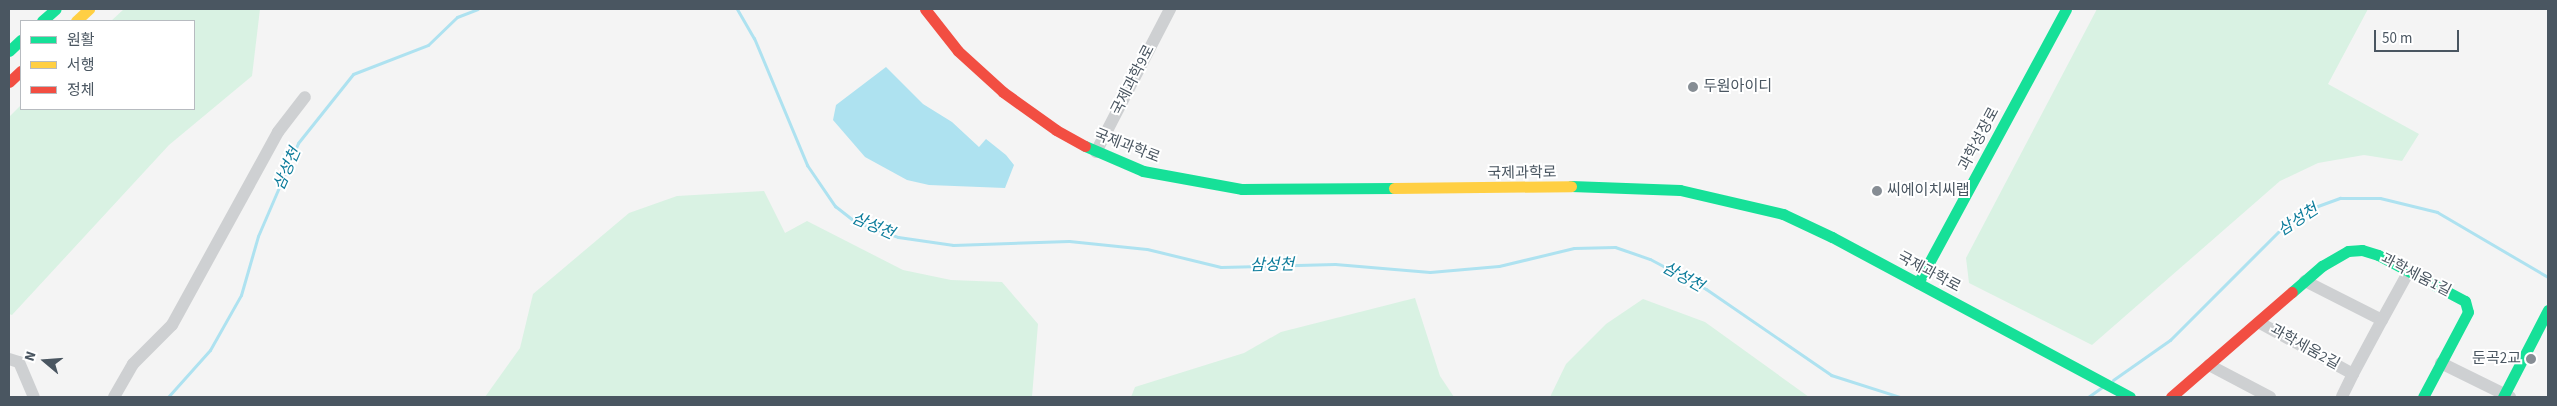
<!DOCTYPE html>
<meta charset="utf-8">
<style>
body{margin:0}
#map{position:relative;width:2557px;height:406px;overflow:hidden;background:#f4f4f4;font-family:"Source Sans 3","Noto Sans KR",sans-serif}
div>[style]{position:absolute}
.green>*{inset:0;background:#d9f2e3}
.water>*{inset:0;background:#aee2f0}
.stream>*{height:3px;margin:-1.5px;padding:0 1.5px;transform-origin:1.5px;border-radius:1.5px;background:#aee2f0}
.street>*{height:12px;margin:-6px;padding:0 6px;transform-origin:6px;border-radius:6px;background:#ced0d2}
.fast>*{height:11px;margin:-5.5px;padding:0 5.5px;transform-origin:5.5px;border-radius:5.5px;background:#16e098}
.slow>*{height:11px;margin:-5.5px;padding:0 5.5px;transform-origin:5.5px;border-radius:5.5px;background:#ffcf43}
.jam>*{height:11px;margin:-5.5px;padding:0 5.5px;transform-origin:5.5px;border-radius:5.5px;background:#f24e42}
.dots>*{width:14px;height:14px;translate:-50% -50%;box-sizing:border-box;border:2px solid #fff;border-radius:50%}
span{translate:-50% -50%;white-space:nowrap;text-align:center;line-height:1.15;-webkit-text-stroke:4px #fff;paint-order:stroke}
.street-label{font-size:15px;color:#4a5661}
.poi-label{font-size:15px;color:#4a5661}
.left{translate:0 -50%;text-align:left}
.right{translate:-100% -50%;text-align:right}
.water-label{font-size:16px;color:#0c7c9b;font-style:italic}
.frame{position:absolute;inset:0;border:10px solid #4a5661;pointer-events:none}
.legend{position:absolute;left:20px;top:20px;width:175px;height:90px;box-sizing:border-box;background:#fff;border:1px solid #b7bbc0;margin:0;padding:6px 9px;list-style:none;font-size:15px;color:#4a5661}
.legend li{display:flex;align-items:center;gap:10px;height:25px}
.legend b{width:25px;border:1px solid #b7bbc0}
.north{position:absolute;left:20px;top:336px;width:50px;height:50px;-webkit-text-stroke:4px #fff;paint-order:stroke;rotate:288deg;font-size:14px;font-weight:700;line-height:20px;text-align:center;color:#4a5661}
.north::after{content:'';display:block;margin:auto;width:18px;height:22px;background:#4a5661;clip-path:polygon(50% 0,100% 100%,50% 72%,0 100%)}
.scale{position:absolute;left:2374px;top:30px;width:85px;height:22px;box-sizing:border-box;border:2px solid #4a5661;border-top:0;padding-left:6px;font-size:15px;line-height:18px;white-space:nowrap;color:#4a5661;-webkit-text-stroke:4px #fff;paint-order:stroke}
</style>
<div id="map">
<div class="green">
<div style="clip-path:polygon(124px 9px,260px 9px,252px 76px,169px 145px,12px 315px,9px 314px,9px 117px,21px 105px,21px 109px,194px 109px,194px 21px,111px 21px)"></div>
<div style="clip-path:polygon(2097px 9px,2368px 9px,2328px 84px,2419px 134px,2402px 161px,2364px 155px,2318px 163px,2280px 181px,2092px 345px,1969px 283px,1966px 258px)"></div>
<div style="clip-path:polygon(764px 191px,785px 233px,807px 221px,903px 270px,951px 280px,1002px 282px,1038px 324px,1032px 397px,485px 397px,520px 348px,533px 294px,629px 213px,677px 196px)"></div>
<div style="clip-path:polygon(1415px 298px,1440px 376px,1454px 397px,1131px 397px,1135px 387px,1244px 353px,1281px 332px)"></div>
<div style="clip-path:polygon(1643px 299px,1705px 322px,1809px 397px,1550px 397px,1566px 364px,1606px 324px)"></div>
</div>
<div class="water">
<div style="clip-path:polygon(886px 67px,923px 104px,952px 122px,979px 147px,986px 139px,1006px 155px,1014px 165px,1005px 188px,929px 185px,907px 180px,865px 157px,833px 120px,836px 105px)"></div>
</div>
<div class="stream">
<div style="left:737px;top:9px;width:34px;rotate:60deg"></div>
<div style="left:754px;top:38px;width:138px;rotate:67.3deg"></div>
<div style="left:807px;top:165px;width:50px;rotate:55.7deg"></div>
<div style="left:835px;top:206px;width:24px;rotate:38deg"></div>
<div style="left:854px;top:221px;width:47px;rotate:20deg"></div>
<div style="left:898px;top:237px;width:56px;rotate:8.3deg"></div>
<div style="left:953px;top:245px;width:116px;rotate:-2deg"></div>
<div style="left:1069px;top:241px;width:78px;rotate:5.9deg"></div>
<div style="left:1147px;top:249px;width:76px;rotate:13.7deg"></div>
<div style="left:1221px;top:267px;width:114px;rotate:-1.5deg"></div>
<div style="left:1335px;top:264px;width:95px;rotate:4.8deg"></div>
<div style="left:1430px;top:272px;width:69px;rotate:-5deg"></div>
<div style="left:1499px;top:266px;width:77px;rotate:-13.5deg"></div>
<div style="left:1574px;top:248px;width:41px;rotate:-1.4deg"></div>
<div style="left:1615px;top:247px;width:37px;rotate:19deg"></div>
<div style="left:1650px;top:259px;width:64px;rotate:28.2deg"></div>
<div style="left:1706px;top:289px;width:152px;rotate:34.5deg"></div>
<div style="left:1831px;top:375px;width:72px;rotate:17.7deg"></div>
<div style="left:2113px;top:380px;width:70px;rotate:-35.1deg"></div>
<div style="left:2170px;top:340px;width:157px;rotate:-45deg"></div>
<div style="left:2281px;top:229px;width:40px;rotate:-32.9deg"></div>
<div style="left:2315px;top:207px;width:27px;rotate:-20deg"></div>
<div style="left:2340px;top:198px;width:40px"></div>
<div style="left:2380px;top:198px;width:59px;rotate:13.8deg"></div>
<div style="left:2437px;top:212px;width:129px;rotate:30.4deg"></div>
<div style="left:168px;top:397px;width:63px;rotate:-48.2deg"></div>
<div style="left:210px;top:350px;width:63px;rotate:-60.6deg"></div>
<div style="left:241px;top:295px;width:61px;rotate:-73.9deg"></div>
<div style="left:258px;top:236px;width:101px;rotate:-66.7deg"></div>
<div style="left:298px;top:143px;width:88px;rotate:-51.4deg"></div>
<div style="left:353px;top:74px;width:80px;rotate:-21.1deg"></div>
<div style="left:428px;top:45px;width:40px;rotate:-44deg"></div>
<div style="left:457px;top:17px;width:22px;rotate:-21deg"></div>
<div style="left:2088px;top:397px;width:16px;rotate:-35deg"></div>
</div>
<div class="street">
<div style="left:1096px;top:152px;width:161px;rotate:-62.6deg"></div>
<div style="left:2305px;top:281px;width:86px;rotate:26.9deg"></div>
<div style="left:2382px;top:320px;width:56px;rotate:-61.1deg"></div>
<div style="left:2260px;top:323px;width:106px;rotate:28.7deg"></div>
<div style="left:2353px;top:374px;width:25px;rotate:116deg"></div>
<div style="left:9px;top:359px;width:10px;rotate:17deg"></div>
<div style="left:19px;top:362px;width:38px;rotate:67deg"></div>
<div style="left:2441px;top:363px;width:77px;rotate:26.2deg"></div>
<div style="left:2209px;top:365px;width:69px;rotate:27.7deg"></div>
<div style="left:2353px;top:374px;width:61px;rotate:-61.8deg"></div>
<div style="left:114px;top:397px;width:38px;rotate:-60deg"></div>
<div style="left:133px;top:364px;width:55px;rotate:-45deg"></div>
<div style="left:172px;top:325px;width:220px;rotate:-61.2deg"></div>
<div style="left:278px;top:132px;width:44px;rotate:-52.4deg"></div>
</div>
<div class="fast">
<div style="left:42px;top:21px;width:18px;rotate:-41deg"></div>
<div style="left:9px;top:51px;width:16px;rotate:-43deg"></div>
<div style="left:1085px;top:146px;width:63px;rotate:23.3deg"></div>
<div style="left:1143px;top:171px;width:101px;rotate:10.3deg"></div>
<div style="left:1242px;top:189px;width:152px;rotate:-0.4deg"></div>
<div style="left:1571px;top:186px;width:109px;rotate:2.1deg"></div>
<div style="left:1680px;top:190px;width:106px;rotate:13.1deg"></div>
<div style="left:1783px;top:214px;width:54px;rotate:25.1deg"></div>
<div style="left:1832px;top:237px;width:338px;rotate:28.2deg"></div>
<div style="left:1918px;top:283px;width:311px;rotate:-61.6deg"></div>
<div style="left:2292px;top:292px;width:40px;rotate:-41deg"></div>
<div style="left:2322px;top:266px;width:30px;rotate:-30deg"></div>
<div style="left:2348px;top:251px;width:14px;rotate:-4deg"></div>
<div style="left:2362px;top:250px;width:17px;rotate:17deg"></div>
<div style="left:2378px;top:255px;width:98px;rotate:27.9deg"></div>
<div style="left:2465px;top:301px;width:11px;rotate:75deg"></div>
<div style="left:2468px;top:312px;width:96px;rotate:117.9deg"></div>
<div style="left:2503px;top:397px;width:98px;rotate:-62.7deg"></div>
</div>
<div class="slow">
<div style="left:76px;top:21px;width:18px;rotate:-43deg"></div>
<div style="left:1394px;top:188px;width:177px;rotate:-0.6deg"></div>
</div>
<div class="jam">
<div style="left:925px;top:9px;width:53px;rotate:51.8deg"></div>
<div style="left:958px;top:51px;width:61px;rotate:42.3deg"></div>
<div style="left:1003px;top:92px;width:65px;rotate:35.6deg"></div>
<div style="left:1056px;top:130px;width:33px;rotate:29deg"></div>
<div style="left:9px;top:82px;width:16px;rotate:-43deg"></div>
<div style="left:2171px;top:397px;width:160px;rotate:-41deg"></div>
</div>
<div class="dots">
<div style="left:1693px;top:87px;background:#868d94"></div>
<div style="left:1877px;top:191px;background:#868d94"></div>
<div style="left:2531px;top:359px;background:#868d94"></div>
</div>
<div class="street-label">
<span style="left:1133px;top:80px;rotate:-63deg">국제과학9로</span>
<span style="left:1979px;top:139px;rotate:-62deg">과학성장로</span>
<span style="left:1127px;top:146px;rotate:21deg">국제과학로</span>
<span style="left:1522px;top:173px;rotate:-1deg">국제과학로</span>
<span style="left:1929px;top:272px;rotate:28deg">국제과학로</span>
<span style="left:2416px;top:275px;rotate:27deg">과학세움1길</span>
<span style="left:2305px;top:347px;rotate:29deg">과학세움2길</span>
</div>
<div class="poi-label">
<span class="left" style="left:1703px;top:87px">두원아이디</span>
<span class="left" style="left:1887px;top:191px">씨에이치씨랩</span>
<span class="right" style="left:2521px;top:359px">둔곡2교</span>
</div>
<div class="water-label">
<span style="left:287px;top:169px;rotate:-66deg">삼성천</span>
<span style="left:2298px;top:220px;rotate:-33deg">삼성천</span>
<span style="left:873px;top:226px;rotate:23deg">삼성천</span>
<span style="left:1272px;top:265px;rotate:-1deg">삼성천</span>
<span style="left:1683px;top:277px;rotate:29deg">삼성천</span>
</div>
<div class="frame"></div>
<ul class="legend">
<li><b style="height:6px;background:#16e098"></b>원활</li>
<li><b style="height:6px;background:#ffcf43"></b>서행</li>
<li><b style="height:6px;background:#f24e42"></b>정체</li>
</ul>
<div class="north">N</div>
<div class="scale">50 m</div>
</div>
